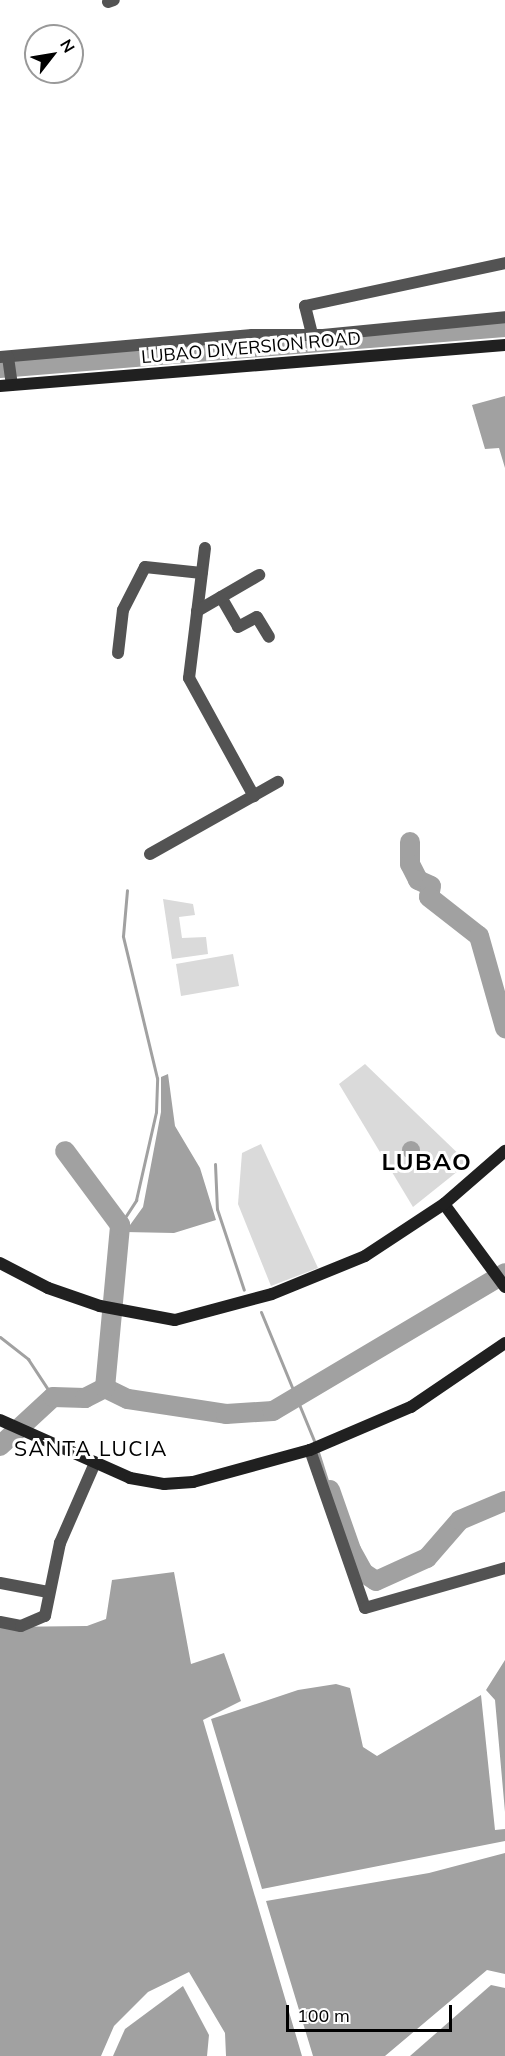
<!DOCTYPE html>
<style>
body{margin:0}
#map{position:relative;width:505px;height:2056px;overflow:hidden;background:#fff;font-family:Mulish,sans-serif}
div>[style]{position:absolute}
.green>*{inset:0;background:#dadada}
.water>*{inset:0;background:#a1a1a1}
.round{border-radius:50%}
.stream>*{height:3px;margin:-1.5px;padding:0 1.5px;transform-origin:1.5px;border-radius:1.5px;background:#a1a1a1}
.river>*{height:20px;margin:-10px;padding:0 10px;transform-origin:10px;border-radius:10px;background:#a1a1a1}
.street>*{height:12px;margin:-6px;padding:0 6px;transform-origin:6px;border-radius:6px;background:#535353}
.secondary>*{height:12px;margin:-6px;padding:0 6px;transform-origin:6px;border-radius:6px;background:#202020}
span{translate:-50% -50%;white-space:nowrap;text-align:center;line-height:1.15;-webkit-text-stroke:6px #fff;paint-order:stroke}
.street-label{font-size:18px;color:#000}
.quarter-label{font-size:21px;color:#000;letter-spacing:1.5px}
.district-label{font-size:24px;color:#000;font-weight:700;letter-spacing:1.5px}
.north{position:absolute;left:24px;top:24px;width:60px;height:60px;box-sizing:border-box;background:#fff;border:2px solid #999;border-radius:50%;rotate:59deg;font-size:16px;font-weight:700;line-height:24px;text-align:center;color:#000}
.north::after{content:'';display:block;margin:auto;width:21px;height:27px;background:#000;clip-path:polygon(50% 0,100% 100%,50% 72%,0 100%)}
.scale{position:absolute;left:286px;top:2005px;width:166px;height:27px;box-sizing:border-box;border:3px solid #000;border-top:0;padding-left:8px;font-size:18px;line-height:21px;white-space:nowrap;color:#000;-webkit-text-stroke:4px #fff;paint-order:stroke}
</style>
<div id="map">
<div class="green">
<div style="clip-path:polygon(163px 899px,193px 904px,195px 915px,179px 917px,182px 938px,206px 937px,208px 954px,172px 959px)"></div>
<div style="clip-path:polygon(233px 954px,239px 986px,181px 996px,176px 964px)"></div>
<div style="clip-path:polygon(365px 1064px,468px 1163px,413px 1207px,339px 1084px)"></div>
<div style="clip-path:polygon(261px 1144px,318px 1268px,271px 1286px,238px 1204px,242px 1153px)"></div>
</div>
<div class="water">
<div style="clip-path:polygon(505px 396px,505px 468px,499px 448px,485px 449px,472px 405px)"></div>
<div style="clip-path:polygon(168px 1074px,175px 1126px,200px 1168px,216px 1220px,174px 1233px,125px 1232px,143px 1207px,161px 1112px,161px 1077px)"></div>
<div class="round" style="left:402px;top:1141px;width:18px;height:18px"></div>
<div style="clip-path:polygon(174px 1572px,191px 1664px,224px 1653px,241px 1701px,203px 1720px,302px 2056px,226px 2056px,225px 2033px,189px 1972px,148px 1992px,114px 2026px,101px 2056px,0 2056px,0 1627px,87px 1626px,106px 1619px,112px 1580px)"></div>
<div style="clip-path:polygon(505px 1660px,505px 1812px,495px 1700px,486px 1690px)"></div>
<div style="clip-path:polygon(336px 1684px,350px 1688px,363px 1747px,377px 1756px,481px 1695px,495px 1830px,505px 1829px,505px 1841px,262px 1889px,211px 1719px,298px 1690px)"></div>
<div style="clip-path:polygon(505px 1853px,505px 1974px,487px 1970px,385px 2056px,313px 2056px,266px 1901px,429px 1873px)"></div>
<div style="clip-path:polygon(491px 1985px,505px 1988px,505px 2056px,410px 2056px)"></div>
<div style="clip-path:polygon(183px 1986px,209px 2035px,207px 2056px,113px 2056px,125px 2029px)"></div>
</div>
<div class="stream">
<div style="left:215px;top:1164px;width:45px;rotate:87.5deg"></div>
<div style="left:217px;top:1209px;width:85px;rotate:71.6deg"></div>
<div style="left:120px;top:1225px;width:30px;rotate:-57deg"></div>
<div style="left:136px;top:1200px;width:90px;rotate:-77.2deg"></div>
<div style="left:156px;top:1112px;width:34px;rotate:-88deg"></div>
<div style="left:157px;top:1078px;width:146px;rotate:-103.5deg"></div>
<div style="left:123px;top:936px;width:46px;rotate:-85deg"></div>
<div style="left:261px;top:1312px;width:142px;rotate:67.6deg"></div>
<div style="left:0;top:1337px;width:36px;rotate:38deg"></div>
<div style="left:28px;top:1359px;width:45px;rotate:56.7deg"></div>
<div style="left:317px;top:1449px;width:43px;rotate:72.4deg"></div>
</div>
<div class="river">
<div style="left:0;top:368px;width:507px;rotate:-4.64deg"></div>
<div style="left:410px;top:842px;width:22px;rotate:90deg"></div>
<div style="left:410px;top:864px;width:18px;rotate:63deg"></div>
<div style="left:418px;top:880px;width:14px;rotate:25deg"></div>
<div style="left:431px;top:886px;width:11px;rotate:100deg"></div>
<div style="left:429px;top:897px;width:63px;rotate:38deg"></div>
<div style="left:479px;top:936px;width:96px;rotate:74.2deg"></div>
<div style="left:105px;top:1388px;width:25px;rotate:26deg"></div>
<div style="left:128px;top:1399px;width:99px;rotate:8.7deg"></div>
<div style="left:226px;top:1414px;width:47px;rotate:-3.7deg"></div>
<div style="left:273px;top:1411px;width:270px;rotate:-30.7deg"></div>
<div style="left:0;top:1446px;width:72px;rotate:-42.8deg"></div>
<div style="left:53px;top:1397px;width:32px;rotate:2deg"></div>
<div style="left:85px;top:1398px;width:22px;rotate:-27deg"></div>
<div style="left:105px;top:1388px;width:164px;rotate:-84.7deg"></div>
<div style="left:120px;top:1225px;width:92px;rotate:-126.6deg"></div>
<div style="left:330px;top:1490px;width:64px;rotate:70.7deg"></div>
<div style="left:351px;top:1550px;width:26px;rotate:61deg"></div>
<div style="left:364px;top:1573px;width:14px;rotate:34deg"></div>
<div style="left:376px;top:1581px;width:56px;rotate:-24.3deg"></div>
<div style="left:427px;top:1558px;width:50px;rotate:-49deg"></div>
<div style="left:460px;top:1520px;width:49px;rotate:-22.9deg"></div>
</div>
<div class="street">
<div style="left:108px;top:2px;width:6px;rotate:-18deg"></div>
<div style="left:312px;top:334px;width:29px;rotate:-104deg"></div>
<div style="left:305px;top:306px;width:205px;rotate:-12.1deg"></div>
<div style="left:0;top:357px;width:253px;rotate:-5deg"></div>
<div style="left:252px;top:335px;width:71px"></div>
<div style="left:323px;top:335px;width:183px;rotate:-5.6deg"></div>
<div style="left:8px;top:357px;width:28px;rotate:82deg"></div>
<div style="left:205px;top:548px;width:131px;rotate:97deg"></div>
<div style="left:189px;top:678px;width:135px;rotate:61.2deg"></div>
<div style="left:221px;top:597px;width:34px;rotate:60deg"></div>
<div style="left:238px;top:627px;width:21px;rotate:-28deg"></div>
<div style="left:257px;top:617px;width:23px;rotate:59deg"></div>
<div style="left:197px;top:611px;width:72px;rotate:-30.1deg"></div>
<div style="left:118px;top:653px;width:43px;rotate:-83.4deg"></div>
<div style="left:123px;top:610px;width:48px;rotate:-62.9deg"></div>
<div style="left:145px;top:567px;width:57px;rotate:6deg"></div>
<div style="left:150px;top:854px;width:147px;rotate:-29.4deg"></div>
<div style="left:310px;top:1450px;width:167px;rotate:70.8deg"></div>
<div style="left:365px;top:1608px;width:146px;rotate:-15.9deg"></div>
<div style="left:0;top:1583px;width:49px;rotate:10.6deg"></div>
<div style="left:0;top:1622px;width:21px;rotate:11deg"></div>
<div style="left:21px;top:1626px;width:26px;rotate:-23deg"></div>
<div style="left:45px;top:1616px;width:75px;rotate:-78.4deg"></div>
<div style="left:60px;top:1543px;width:85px;rotate:-66.4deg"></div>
</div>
<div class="secondary">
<div style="left:0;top:386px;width:507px;rotate:-4.64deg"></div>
<div style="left:444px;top:1204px;width:103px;rotate:53.7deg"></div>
<div style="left:0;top:1263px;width:54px;rotate:27.5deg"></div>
<div style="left:48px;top:1288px;width:55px;rotate:19.1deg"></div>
<div style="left:100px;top:1306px;width:76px;rotate:10.6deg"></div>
<div style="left:175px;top:1320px;width:100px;rotate:-15deg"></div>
<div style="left:272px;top:1294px;width:100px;rotate:-22.2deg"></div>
<div style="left:365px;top:1256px;width:95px;rotate:-33.4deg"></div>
<div style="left:444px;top:1204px;width:81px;rotate:-41deg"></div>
<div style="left:0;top:1420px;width:142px;rotate:24deg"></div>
<div style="left:130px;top:1478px;width:35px;rotate:10deg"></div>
<div style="left:164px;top:1484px;width:29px;rotate:-4deg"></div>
<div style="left:193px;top:1482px;width:121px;rotate:-15.3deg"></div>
<div style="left:310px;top:1450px;width:110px;rotate:-23.1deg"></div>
<div style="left:411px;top:1407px;width:114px;rotate:-34.2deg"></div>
</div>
<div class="street-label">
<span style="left:251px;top:348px;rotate:-5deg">LUBAO DIVERSION ROAD</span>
</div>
<div class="quarter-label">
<span style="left:91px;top:1448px">SANTA LUCIA</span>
</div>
<div class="district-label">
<span style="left:427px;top:1162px">LUBAO</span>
</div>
<div class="north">N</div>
<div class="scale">100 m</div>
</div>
